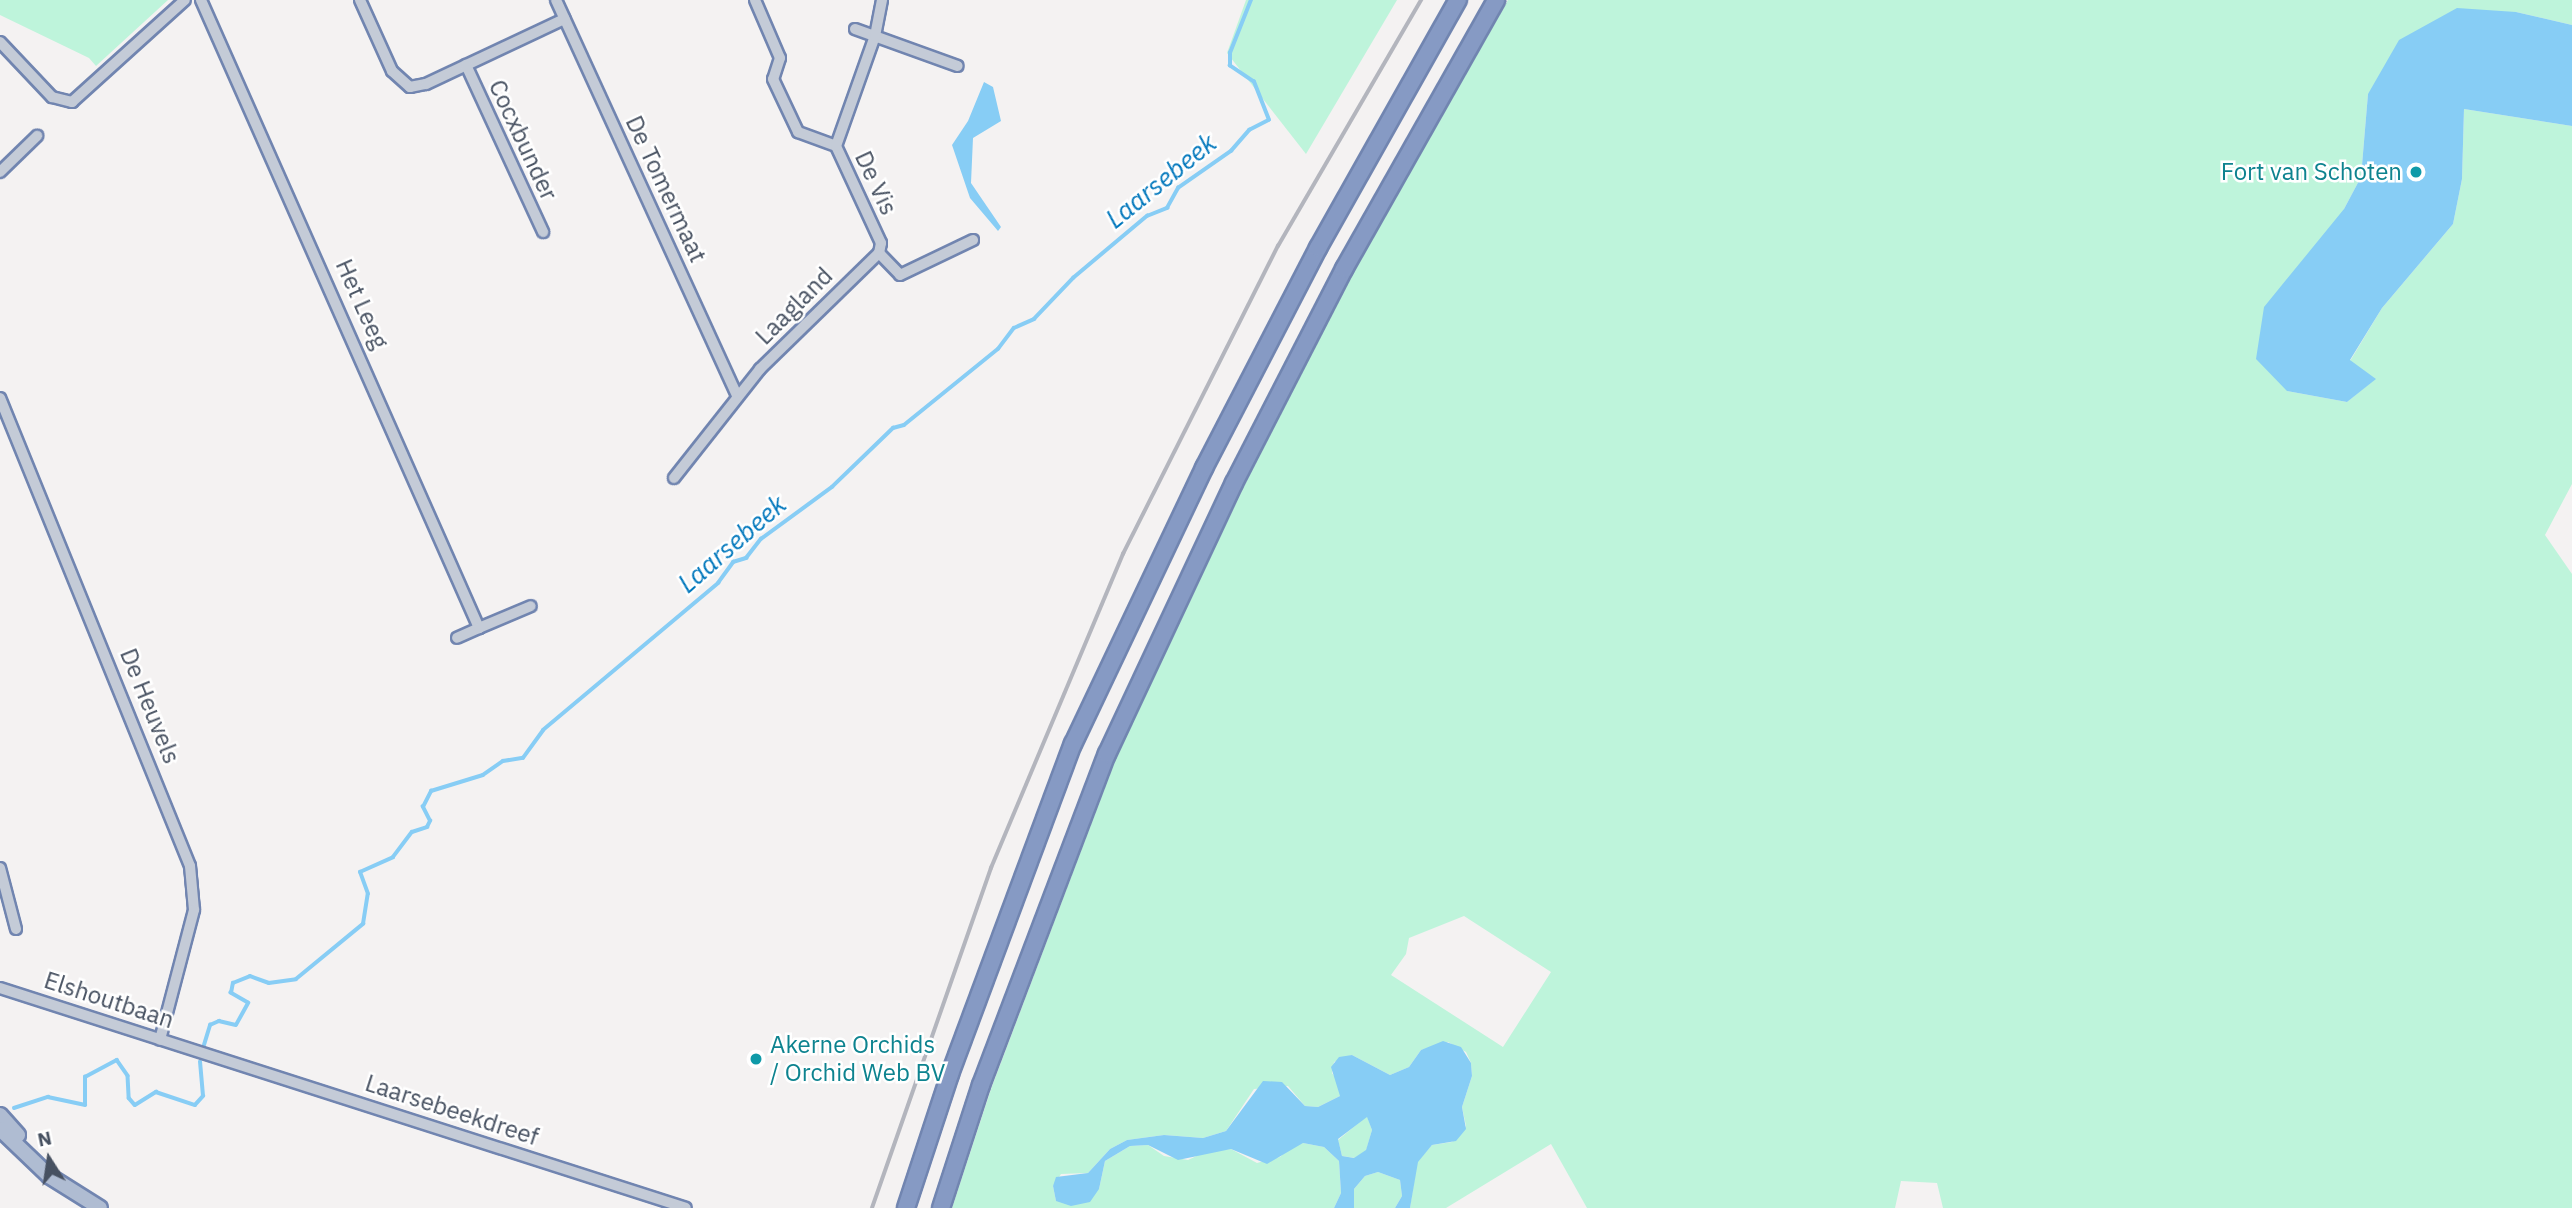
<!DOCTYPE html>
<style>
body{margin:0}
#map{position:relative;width:2572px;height:1208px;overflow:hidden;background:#f4f2f2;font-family:"IBM Plex Sans",sans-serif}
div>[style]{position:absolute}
.green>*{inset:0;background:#bef4db}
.water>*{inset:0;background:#87cdf5}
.stream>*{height:3.5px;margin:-1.75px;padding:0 1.75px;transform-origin:1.75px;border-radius:1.75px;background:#87cdf5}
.roads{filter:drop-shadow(2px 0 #7185b0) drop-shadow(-2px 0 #7185b0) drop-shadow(0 2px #7185b0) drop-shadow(0 -2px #7185b0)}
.minor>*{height:10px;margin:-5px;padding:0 5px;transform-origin:5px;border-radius:5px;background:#c4cbd7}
.major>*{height:14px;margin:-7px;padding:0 7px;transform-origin:7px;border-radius:7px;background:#afbcd2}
.highway>*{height:16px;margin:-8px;padding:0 8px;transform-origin:8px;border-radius:8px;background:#869ac4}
.rail>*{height:3.5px;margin:-1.75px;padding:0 1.75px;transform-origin:1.75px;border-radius:1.75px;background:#b3b5bd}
.dots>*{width:19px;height:19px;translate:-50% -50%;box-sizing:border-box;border:4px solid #fff;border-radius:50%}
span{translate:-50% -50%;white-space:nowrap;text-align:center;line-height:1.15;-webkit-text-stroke:5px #fff;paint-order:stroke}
.street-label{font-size:24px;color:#475161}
.culture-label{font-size:24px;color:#0d838f}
.right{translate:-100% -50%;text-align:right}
.left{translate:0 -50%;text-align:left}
.water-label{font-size:26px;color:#0077bc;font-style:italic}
.north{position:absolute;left:14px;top:1124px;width:70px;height:70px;-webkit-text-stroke:5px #fff;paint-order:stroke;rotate:348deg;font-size:19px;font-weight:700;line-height:28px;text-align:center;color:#475161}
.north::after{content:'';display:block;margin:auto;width:24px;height:32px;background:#475161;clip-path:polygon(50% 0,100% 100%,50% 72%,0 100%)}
</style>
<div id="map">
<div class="green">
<div style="clip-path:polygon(0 0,168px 0,96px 66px,89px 58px,0 15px)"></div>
<div style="clip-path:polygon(1246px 0,1397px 0,1306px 154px,1227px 53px)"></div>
<div style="clip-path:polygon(evenodd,1508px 0,2572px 0,2572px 25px,2516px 12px,2368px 94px,2361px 177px,2344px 209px,2287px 391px,2347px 402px,2375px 379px,2350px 361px,2382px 308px,2453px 224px,2462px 179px,2464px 109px,2572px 126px,2572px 484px,2545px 535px,2572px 574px,2572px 1208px,1943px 1208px,1937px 1183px,1901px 1181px,1895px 1208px,1587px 1208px,1551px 1144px,1446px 1208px,1410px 1208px,1417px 1162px,1432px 1145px,1452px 1142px,1466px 1126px,1462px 1107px,1472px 1076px,1471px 1063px,1466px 1052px,1448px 1042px,1421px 1050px,1409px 1067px,1390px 1075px,1352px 1055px,1334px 1062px,1332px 1073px,1340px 1084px,1340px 1096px,1318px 1107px,1305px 1106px,1288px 1086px,1254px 1089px,1226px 1131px,1203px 1138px,1164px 1135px,1127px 1140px,1110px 1149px,1088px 1173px,1061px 1174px,1053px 1186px,1056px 1201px,1099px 1189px,1105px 1161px,1130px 1146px,1148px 1145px,1164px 1156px,1188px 1160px,1207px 1151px,1231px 1149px,1257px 1163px,1280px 1157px,1291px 1146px,1303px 1143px,1324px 1147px,1339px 1161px,1341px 1193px,1334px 1208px,952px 1208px,991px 1089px,1116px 758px,1243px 488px,1353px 273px,1508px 0,1464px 916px,1551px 972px,1503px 1047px,1391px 975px,1406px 954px,1409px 938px,1464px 916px)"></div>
<div style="clip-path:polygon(1367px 1116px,1372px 1130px,1366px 1151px,1355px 1158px,1342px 1156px,1338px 1140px)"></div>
<div style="clip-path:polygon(1378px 1172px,1400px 1180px,1402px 1196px,1395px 1208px,1354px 1208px,1354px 1189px,1365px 1176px)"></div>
</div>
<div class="water">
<div style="clip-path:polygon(2457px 8px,2516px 12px,2572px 25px,2572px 126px,2464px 109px,2462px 179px,2453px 224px,2382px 308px,2350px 360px,2376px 379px,2347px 402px,2287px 391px,2256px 359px,2264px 307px,2344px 209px,2361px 177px,2368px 94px,2399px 40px)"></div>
<div style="clip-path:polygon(984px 82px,993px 87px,1001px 121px,973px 138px,971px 183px,1001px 227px,998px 231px,970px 198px,952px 145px,968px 121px)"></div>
<div style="clip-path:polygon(evenodd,1443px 1041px,1461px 1047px,1471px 1063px,1472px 1076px,1462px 1107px,1466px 1129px,1456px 1141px,1432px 1145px,1418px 1162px,1410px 1208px,1395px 1208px,1402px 1196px,1400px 1180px,1378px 1172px,1365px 1176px,1354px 1189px,1354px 1208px,1334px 1208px,1341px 1193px,1339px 1161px,1324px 1147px,1303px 1143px,1267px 1164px,1231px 1149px,1178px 1160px,1148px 1145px,1130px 1146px,1105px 1161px,1099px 1189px,1090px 1202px,1071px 1206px,1056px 1201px,1053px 1186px,1056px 1177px,1088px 1173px,1110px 1149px,1127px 1140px,1164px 1135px,1203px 1138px,1226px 1131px,1263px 1081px,1282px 1082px,1305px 1106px,1318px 1107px,1340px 1096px,1331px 1067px,1339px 1057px,1352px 1055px,1390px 1075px,1409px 1067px,1421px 1050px,1443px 1041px,1367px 1117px,1372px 1130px,1366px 1150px,1354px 1158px,1342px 1156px,1338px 1139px,1367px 1117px)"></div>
</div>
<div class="stream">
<div style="left:204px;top:1045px;width:21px;rotate:-73deg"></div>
<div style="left:210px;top:1025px;width:10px;rotate:-24deg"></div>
<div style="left:219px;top:1021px;width:17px;rotate:13deg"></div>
<div style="left:236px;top:1025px;width:25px;rotate:-61deg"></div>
<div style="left:248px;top:1003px;width:20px;rotate:-150deg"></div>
<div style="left:231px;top:993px;width:10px;rotate:-79deg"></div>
<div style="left:233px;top:983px;width:18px;rotate:-22deg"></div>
<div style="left:250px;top:976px;width:20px;rotate:20deg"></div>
<div style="left:269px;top:983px;width:27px;rotate:-8deg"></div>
<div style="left:296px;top:979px;width:87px;rotate:-39.4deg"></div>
<div style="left:363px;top:924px;width:30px;rotate:-81deg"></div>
<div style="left:368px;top:894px;width:23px;rotate:-110deg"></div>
<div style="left:360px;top:872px;width:36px;rotate:-24deg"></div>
<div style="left:393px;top:857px;width:31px;rotate:-53deg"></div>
<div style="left:412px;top:832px;width:16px;rotate:-18deg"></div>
<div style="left:427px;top:827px;width:7px;rotate:-63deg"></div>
<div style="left:430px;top:821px;width:16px;rotate:-117deg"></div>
<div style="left:423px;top:807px;width:18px;rotate:-63deg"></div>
<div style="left:431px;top:791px;width:54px;rotate:-17.1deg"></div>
<div style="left:483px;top:775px;width:24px;rotate:-35deg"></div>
<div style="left:503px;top:761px;width:20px;rotate:-9deg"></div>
<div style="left:523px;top:758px;width:34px;rotate:-54deg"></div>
<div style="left:543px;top:730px;width:229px;rotate:-40deg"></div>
<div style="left:718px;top:583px;width:26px;rotate:-54deg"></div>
<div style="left:733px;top:562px;width:14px;rotate:-17deg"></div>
<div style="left:746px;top:558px;width:24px;rotate:-52deg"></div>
<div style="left:761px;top:539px;width:88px;rotate:-36.2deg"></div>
<div style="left:832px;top:487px;width:85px;rotate:-44deg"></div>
<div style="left:893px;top:428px;width:11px;rotate:-15deg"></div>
<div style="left:904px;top:425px;width:121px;rotate:-39deg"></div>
<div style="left:998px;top:349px;width:26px;rotate:-53deg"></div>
<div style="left:1014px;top:328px;width:22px;rotate:-24deg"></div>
<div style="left:1034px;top:319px;width:57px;rotate:-46.4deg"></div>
<div style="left:1073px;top:278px;width:97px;rotate:-40deg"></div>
<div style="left:1147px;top:216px;width:22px;rotate:-22deg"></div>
<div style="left:1167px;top:208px;width:23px;rotate:-61deg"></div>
<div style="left:1178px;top:188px;width:65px;rotate:-34.9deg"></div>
<div style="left:1231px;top:151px;width:28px;rotate:-49deg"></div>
<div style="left:1249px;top:130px;width:22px;rotate:-27deg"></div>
<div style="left:1269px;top:120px;width:41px;rotate:-111.5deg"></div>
<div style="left:1254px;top:82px;width:29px;rotate:-146deg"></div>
<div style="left:1230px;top:66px;width:13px;rotate:-90deg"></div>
<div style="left:1230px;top:53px;width:57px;rotate:-68.4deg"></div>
<div style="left:14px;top:1108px;width:36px;rotate:-18deg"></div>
<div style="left:48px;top:1097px;width:38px;rotate:12deg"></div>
<div style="left:85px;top:1105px;width:28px;rotate:-90deg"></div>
<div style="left:85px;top:1077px;width:36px;rotate:-28deg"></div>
<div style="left:117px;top:1060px;width:19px;rotate:55deg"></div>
<div style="left:128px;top:1076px;width:22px;rotate:87deg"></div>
<div style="left:129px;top:1098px;width:9px;rotate:49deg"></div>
<div style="left:135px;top:1105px;width:25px;rotate:-32deg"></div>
<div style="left:156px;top:1092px;width:41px;rotate:18.4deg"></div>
<div style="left:195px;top:1105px;width:12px;rotate:-48deg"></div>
<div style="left:203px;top:1096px;width:34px;rotate:-95deg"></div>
</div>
<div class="roads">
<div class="minor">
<div style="left:201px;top:0;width:687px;rotate:66.12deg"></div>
<div style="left:479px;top:628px;width:24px;rotate:156deg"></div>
<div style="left:360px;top:0;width:78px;rotate:65.7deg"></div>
<div style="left:392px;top:71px;width:24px;rotate:42deg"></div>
<div style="left:410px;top:87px;width:16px;rotate:-11deg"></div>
<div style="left:426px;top:84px;width:153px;rotate:-25.2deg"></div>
<div style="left:556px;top:0;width:435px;rotate:65.4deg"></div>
<div style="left:755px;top:0;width:63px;rotate:66.7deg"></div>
<div style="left:780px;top:58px;width:22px;rotate:108deg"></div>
<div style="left:773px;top:79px;width:59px;rotate:64.7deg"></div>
<div style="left:798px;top:132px;width:40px;rotate:20.2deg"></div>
<div style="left:836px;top:146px;width:107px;rotate:65.1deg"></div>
<div style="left:881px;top:243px;width:10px;rotate:101deg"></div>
<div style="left:855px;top:29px;width:109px;rotate:19.8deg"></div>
<div style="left:0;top:42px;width:76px;rotate:46.6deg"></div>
<div style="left:52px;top:97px;width:21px;rotate:14deg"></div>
<div style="left:72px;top:102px;width:152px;rotate:-42.1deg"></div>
<div style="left:466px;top:65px;width:184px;rotate:65.2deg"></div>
<div style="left:836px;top:146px;width:117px;rotate:-70.5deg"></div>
<div style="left:875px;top:36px;width:37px;rotate:-79deg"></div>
<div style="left:0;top:172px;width:52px;rotate:-44.2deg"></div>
<div style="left:879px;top:253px;width:30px;rotate:46deg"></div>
<div style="left:900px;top:275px;width:81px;rotate:-25.6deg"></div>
<div style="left:0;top:398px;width:505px;rotate:67.9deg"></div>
<div style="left:190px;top:866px;width:44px;rotate:84.8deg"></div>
<div style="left:194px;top:910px;width:134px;rotate:104.7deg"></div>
<div style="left:674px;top:478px;width:139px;rotate:-51.7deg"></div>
<div style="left:760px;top:369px;width:166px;rotate:-44.3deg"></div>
<div style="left:479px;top:628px;width:56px;rotate:-22.9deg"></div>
<div style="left:0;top:868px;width:63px;rotate:75.3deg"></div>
<div style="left:0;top:988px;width:720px;rotate:17.78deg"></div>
</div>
<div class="major">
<div style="left:0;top:1115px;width:27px;rotate:48deg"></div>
<div style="left:0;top:1129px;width:68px;rotate:43.8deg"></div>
<div style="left:49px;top:1176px;width:60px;rotate:32.1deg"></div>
</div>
<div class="highway">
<div style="left:906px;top:1208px;width:141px;rotate:-71.8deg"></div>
<div style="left:950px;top:1074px;width:352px;rotate:-69.6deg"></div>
<div style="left:1073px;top:744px;width:306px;rotate:-64.6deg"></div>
<div style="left:1204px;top:468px;width:248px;rotate:-62.6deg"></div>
<div style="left:1318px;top:248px;width:285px;rotate:-60.6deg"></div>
<div style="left:941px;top:1208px;width:129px;rotate:-72deg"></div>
<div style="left:981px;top:1085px;width:354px;rotate:-69.2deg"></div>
<div style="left:1107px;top:754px;width:299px;rotate:-64.9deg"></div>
<div style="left:1234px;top:483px;width:241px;rotate:-62.8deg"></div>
<div style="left:1344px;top:269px;width:309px;rotate:-60.5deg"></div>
</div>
</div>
<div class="rail">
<div style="left:872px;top:1208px;width:360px;rotate:-70.7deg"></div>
<div style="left:991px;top:868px;width:341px;rotate:-67.2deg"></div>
<div style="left:1123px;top:554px;width:345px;rotate:-63.3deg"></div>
<div style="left:1278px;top:246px;width:285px;rotate:-59.8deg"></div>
</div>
<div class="dots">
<div style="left:2416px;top:172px;background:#0f9aa8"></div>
<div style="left:756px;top:1059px;background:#0f9aa8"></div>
</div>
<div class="street-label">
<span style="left:523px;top:140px;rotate:65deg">Cocxbunder</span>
<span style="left:876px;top:183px;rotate:65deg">De Vis</span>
<span style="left:666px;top:189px;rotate:65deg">De Tomermaat</span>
<span style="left:362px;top:304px;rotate:66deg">Het Leeg</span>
<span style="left:794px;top:306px;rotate:-45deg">Laagland</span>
<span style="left:150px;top:706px;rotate:68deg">De Heuvels</span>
<span style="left:109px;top:1000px;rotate:18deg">Elshoutbaan</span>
<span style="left:452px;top:1110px;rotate:18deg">Laarsebeekdreef</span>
</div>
<div class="culture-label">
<span class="right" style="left:2402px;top:172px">Fort van Schoten</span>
<span class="left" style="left:770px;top:1059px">Akerne Orchids<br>/ Orchid Web BV</span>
</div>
<div class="water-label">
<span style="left:1161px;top:181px;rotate:-39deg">Laarsebeek</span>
<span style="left:732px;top:544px;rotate:-41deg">Laarsebeek</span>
</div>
<div class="north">N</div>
</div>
